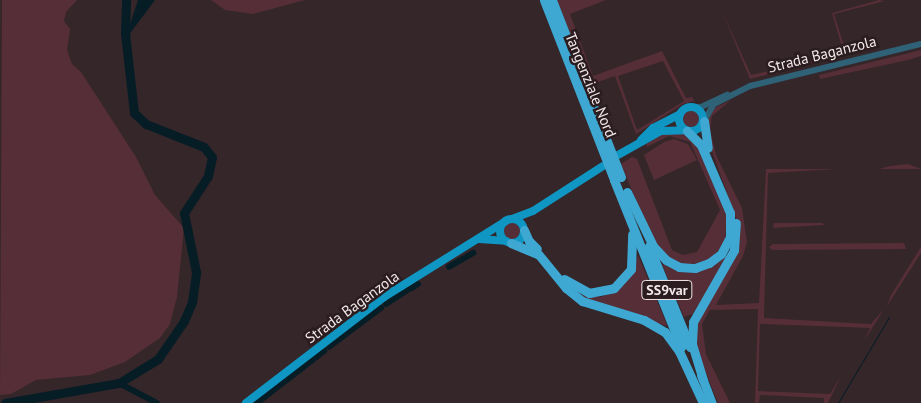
<!DOCTYPE html>
<style>
body{margin:0}
#map{position:relative;width:921px;height:403px;overflow:hidden;background:#342629;font-family:"PT Sans",sans-serif}
div>[style]{position:absolute}
.green>*{inset:0;background:#562e37}
.round{border-radius:50%}
.water>*{inset:0;background:#071d26}
.stream>*{height:1px;margin:-0.5px;padding:0 0.5px;transform-origin:0.5px;border-radius:0.5px;background:#071d26}
.canal>*{height:5.5px;margin:-2.75px;padding:0 2.75px;transform-origin:2.75px;border-radius:2.75px;background:#071d26}
.river>*{height:9px;margin:-4.5px;padding:0 4.5px;transform-origin:4.5px;border-radius:4.5px;background:#071d26}
.minor>*{height:6px;margin:-3px;padding:0 3px;transform-origin:3px;border-radius:3px;background:#2f6177}
.major>*{height:8px;margin:-4px;padding:0 4px;transform-origin:4px;border-radius:4px;background:#1096c3}
.major>.ring{margin:-4px;padding:0;box-sizing:content-box;background:none;border:8px solid #1096c3;border-radius:50%}
.highway>*{height:9px;margin:-4.5px;padding:0 4.5px;transform-origin:4.5px;border-radius:4.5px;background:#3ea8d3}
.highway-bridge>*{height:9px;margin:-4.5px;padding:0 4.5px;transform-origin:4.5px;border-radius:4.5px;background:#3ea8d3}
span{translate:-50% -50%;white-space:nowrap;text-align:center;line-height:1.15;-webkit-text-stroke:5px #2a1c1f;paint-order:stroke}
.shield-label span{padding:1px 4px;background:#2a1c1f;border:1px solid;border-radius:4px;-webkit-text-stroke-width:0}
.shield-label{font-size:14px;color:#f3e9ea;font-weight:700}
.street-label{font-size:15px;color:#f3e9ea}
</style>
<div id="map">
<div class="green">
<div style="clip-path:polygon(2px 0,77px 0,66px 12px,64px 21px,70px 29px,67px 50px,72px 64px,81px 72px,136px 157px,155px 195px,184px 228px,177px 297px,170px 324px,160px 338px,125px 362px,90px 375px,36px 380px,11px 394px,0 395px)"></div>
<div style="clip-path:polygon(211px 0,305px 0,253px 14px,225px 10px)"></div>
<div style="clip-path:polygon(evenodd,557px 0,606px 0,570px 14px,593px 76px,662px 51px,686px 98px,692px 97px,694px 101px,683px 104px,636px 134px,615px 76px,592px 84px,604px 121px,557px 0,663px 61px,684px 101px,637px 130px,618px 76px,663px 61px)"></div>
<div style="clip-path:polygon(879px 0,885px 1px,834px 14px,847px 55px,750px 79px,722px 11px,751px 75px,844px 54px,832px 13px)"></div>
<div style="clip-path:polygon(921px 50px,921px 56px,908px 60px,820px 79px,819px 75px)"></div>
<div style="clip-path:polygon(731px 100px,712px 116px,710px 130px,716px 155px,742px 208px,747px 242px,743px 256px,716px 305px,759px 303px,766px 169px,839px 169px,768px 173px,764px 318px,871px 324px,884px 309px,864px 341px,870px 328px,760px 324px,758px 391px,830px 394px,841px 376px,828px 403px,824px 403px,824px 398px,760px 395px,759px 403px,755px 403px,758px 309px,710px 310px,702px 324px,706px 354px,730px 403px,718px 403px,696px 348px,694px 329px,734px 256px,739px 227px,708px 140px,708px 119px,713px 109px)"></div>
<div class="round" style="left:683px;top:111px;width:16px;height:16px"></div>
<div style="clip-path:polygon(665px 133px,684px 133px,694px 139px,727px 210px,725px 244px,707px 262px,686px 265px,671px 261px,654px 243px,621px 164px,632px 157px,637px 159px,672px 250px,683px 255px,697px 252px,720px 210px,690px 142px,669px 136px,647px 147px,646px 144px)"></div>
<div style="clip-path:polygon(674px 139px,688px 144px,697px 160px,654px 180px,644px 155px,664px 142px)"></div>
<div style="clip-path:polygon(908px 164px,921px 169px,879px 169px,890px 166px)"></div>
<div style="clip-path:polygon(774px 223px,822px 223px,825px 225px,773px 228px)"></div>
<div class="round" style="left:504px;top:223px;width:16px;height:16px"></div>
<div style="clip-path:polygon(904px 243px,906px 249px,772px 250px,769px 247px,773px 244px)"></div>
<div style="clip-path:polygon(921px 247px,921px 253px,887px 306px,891px 295px)"></div>
<div style="clip-path:polygon(638px 255px,667px 325px,666px 326px,602px 306px,579px 295px,600px 297px,616px 292px,631px 276px)"></div>
<div style="clip-path:polygon(724px 255px,727px 257px,693px 314px,684px 317px,662px 264px,682px 270px)"></div>
</div>
<div class="water">
<div style="clip-path:polygon(138px 0,155px 0,125px 40px)"></div>
</div>
<div class="stream">
<div style="left:838px;top:403px;width:100px;rotate:-59.3deg"></div>
</div>
<div class="canal">
<div style="left:449px;top:267px;width:28px;rotate:-30deg"></div>
<div style="left:412px;top:288px;width:7px;rotate:-34deg"></div>
<div style="left:386px;top:304px;width:27px;rotate:-33deg"></div>
<div style="left:329px;top:347px;width:65px;rotate:-36.9deg"></div>
<div style="left:119px;top:383px;width:43px;rotate:27.8deg"></div>
<div style="left:257px;top:403px;width:85px;rotate:-37.8deg"></div>
</div>
<div class="river">
<div style="left:5px;top:403px;width:116px;rotate:-10deg"></div>
<div style="left:119px;top:383px;width:46px;rotate:-31.6deg"></div>
<div style="left:158px;top:359px;width:46px;rotate:-55.6deg"></div>
<div style="left:184px;top:321px;width:21px;rotate:-67deg"></div>
<div style="left:192px;top:302px;width:30px;rotate:-82deg"></div>
<div style="left:196px;top:272px;width:60px;rotate:-101.5deg"></div>
<div style="left:184px;top:213px;width:44px;rotate:-57deg"></div>
<div style="left:208px;top:176px;width:19px;rotate:-78deg"></div>
<div style="left:212px;top:157px;width:13px;rotate:-129deg"></div>
<div style="left:204px;top:147px;width:62px;rotate:-158.4deg"></div>
<div style="left:146px;top:124px;width:16px;rotate:-137deg"></div>
<div style="left:134px;top:113px;width:81px;rotate:-96.4deg"></div>
<div style="left:125px;top:33px;width:33px;rotate:-88deg"></div>
</div>
<div class="minor">
<div style="left:694px;top:107px;width:7px"></div>
<div style="left:701px;top:107px;width:29px;rotate:-25deg"></div>
<div style="left:704px;top:121px;width:20px;rotate:-60deg"></div>
<div style="left:714px;top:104px;width:40px;rotate:-26.6deg"></div>
<div style="left:750px;top:86px;width:176px;rotate:-13.8deg"></div>
</div>
<div class="major">
<div class="ring" style="left:679px;top:107px;width:16px;height:16px"></div>
<div style="left:641px;top:140px;width:17px;rotate:-45deg"></div>
<div style="left:653px;top:128px;width:30px;rotate:-27deg"></div>
<div style="left:618px;top:155px;width:49px;rotate:-29.2deg"></div>
<div style="left:661px;top:131px;width:24px;rotate:-2deg"></div>
<div style="left:512px;top:219px;width:22px;rotate:-21deg"></div>
<div style="left:533px;top:211px;width:83px;rotate:-32.7deg"></div>
<div class="ring" style="left:500px;top:219px;width:16px;height:16px"></div>
<div style="left:479px;top:239px;width:27px;rotate:4deg"></div>
<div style="left:246px;top:403px;width:174px;rotate:-37.5deg"></div>
<div style="left:384px;top:297px;width:144px;rotate:-31.9deg"></div>
</div>
<div class="highway">
<div style="left:704px;top:121px;width:27px;rotate:82deg"></div>
<div style="left:614px;top:180px;width:180px;rotate:68.1deg"></div>
<div style="left:627px;top:192px;width:60px;rotate:64.3deg"></div>
<div style="left:653px;top:246px;width:19px;rotate:47deg"></div>
<div style="left:666px;top:260px;width:15px;rotate:28deg"></div>
<div style="left:679px;top:267px;width:16px;rotate:4deg"></div>
<div style="left:695px;top:268px;width:15px;rotate:-20deg"></div>
<div style="left:709px;top:263px;width:15px;rotate:-37deg"></div>
<div style="left:721px;top:254px;width:19px;rotate:-62deg"></div>
<div style="left:730px;top:237px;width:24px;rotate:-90deg"></div>
<div style="left:730px;top:213px;width:74px;rotate:-113.1deg"></div>
<div style="left:701px;top:145px;width:20px;rotate:-135deg"></div>
<div style="left:524px;top:230px;width:12px;rotate:66deg"></div>
<div style="left:529px;top:241px;width:11px;rotate:45deg"></div>
<div style="left:511px;top:243px;width:30px;rotate:23deg"></div>
<div style="left:539px;top:255px;width:43px;rotate:50.7deg"></div>
<div style="left:566px;top:288px;width:21px;rotate:39deg"></div>
<div style="left:582px;top:301px;width:65px;rotate:17deg"></div>
<div style="left:644px;top:320px;width:24px;rotate:30deg"></div>
<div style="left:665px;top:332px;width:24px;rotate:54deg"></div>
<div style="left:679px;top:351px;width:57px;rotate:65.2deg"></div>
<div style="left:649px;top:246px;width:109px;rotate:67.9deg"></div>
<div style="left:564px;top:279px;width:29px;rotate:29deg"></div>
<div style="left:589px;top:293px;width:25px;rotate:-11deg"></div>
<div style="left:614px;top:288px;width:25px;rotate:-48deg"></div>
<div style="left:631px;top:269px;width:35px;rotate:-88deg"></div>
<div style="left:701px;top:375px;width:30px;rotate:69deg"></div>
<div style="left:703px;top:380px;width:39px;rotate:-107deg"></div>
<div style="left:692px;top:343px;width:21px;rotate:-87deg"></div>
<div style="left:693px;top:322px;width:83px;rotate:-60.3deg"></div>
<div style="left:734px;top:250px;width:27px;rotate:-86deg"></div>
</div>
<div class="highway-bridge">
<div style="left:544px;top:0;width:193px;rotate:68.7deg"></div>
<div style="left:552px;top:0;width:190px;rotate:68.7deg"></div>
</div>
<div class="shield-label">
<span style="left:667px;top:290px">SS9var</span>
</div>
<div class="street-label">
<span style="left:822px;top:54px;rotate:-14deg">Strada Baganzola</span>
<span style="left:591px;top:85px;rotate:68deg">Tangenziale Nord</span>
<span style="left:352px;top:307px;rotate:-36deg">Strada Baganzola</span>
</div>
</div>
